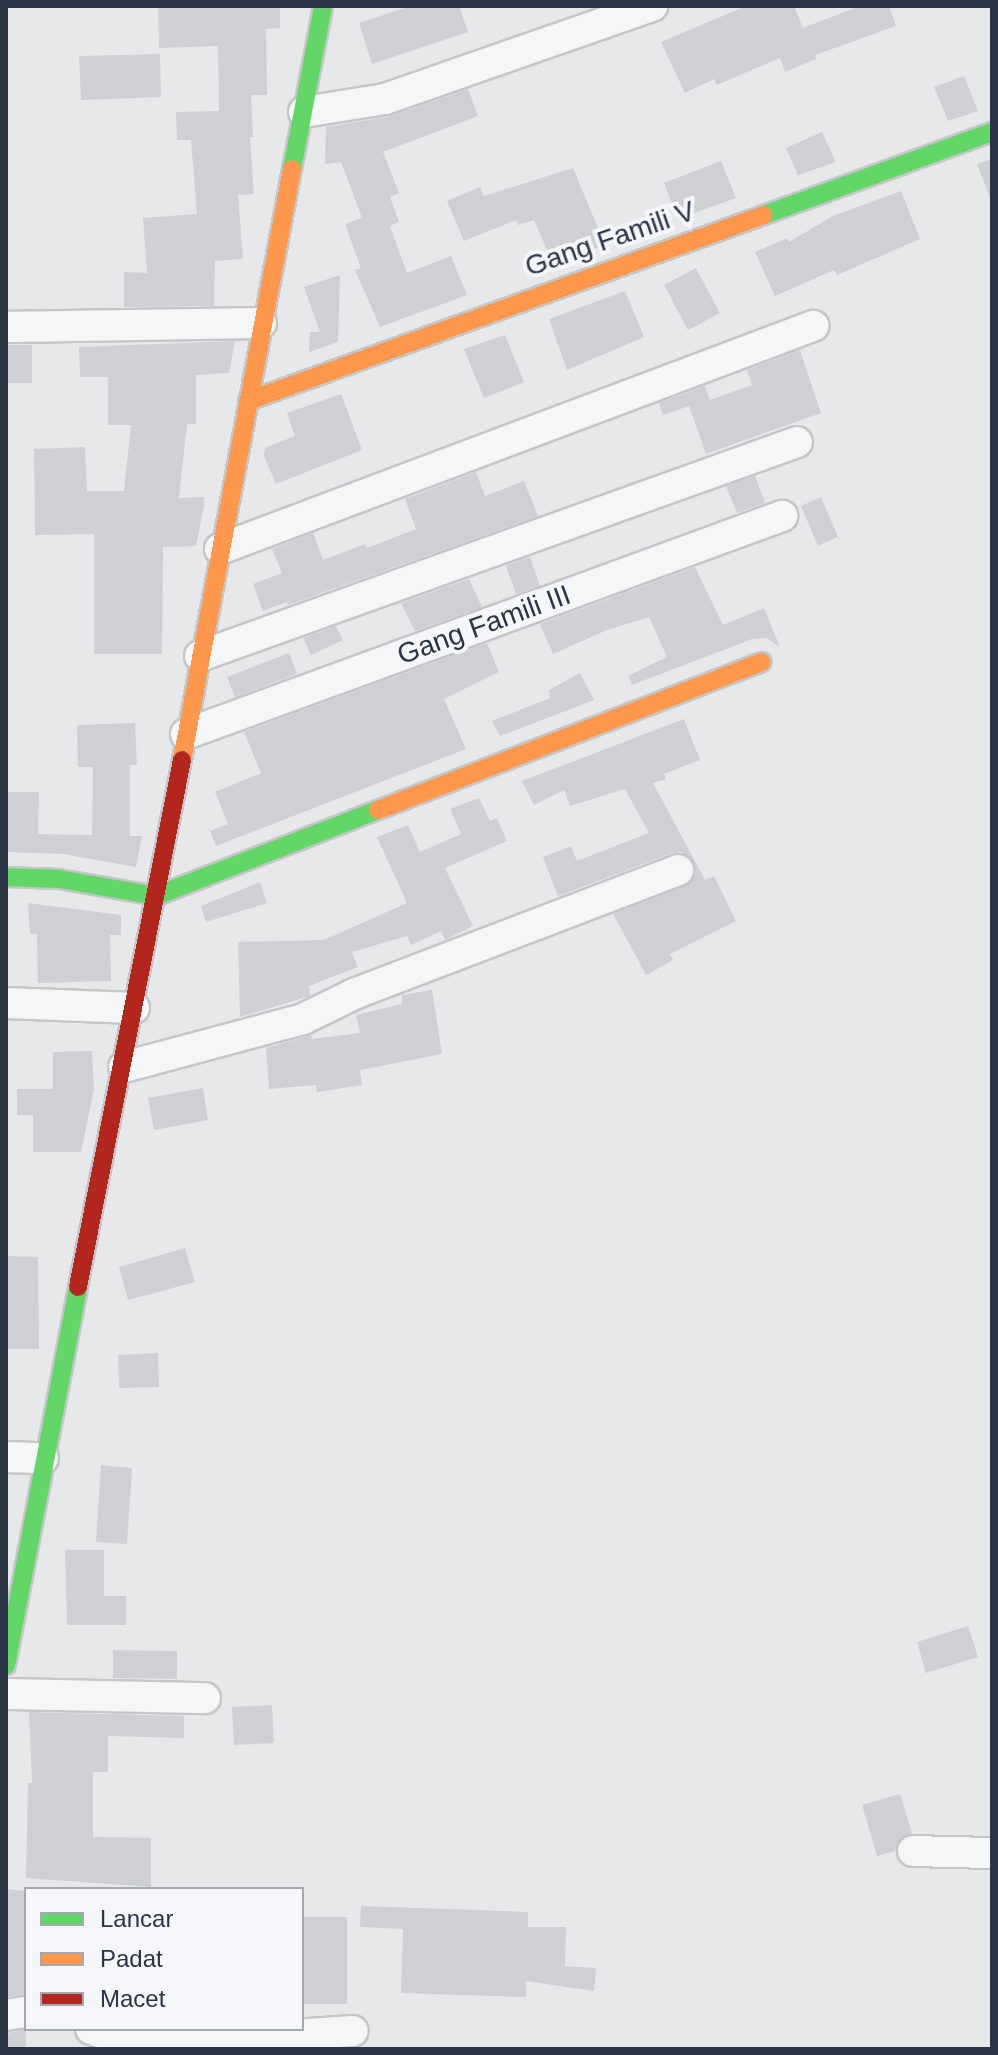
<!DOCTYPE html>
<style>
body{margin:0}
#map{position:relative;width:998px;height:2055px;overflow:hidden;background:#e6e8ea;font-family:Helvetica,sans-serif}
div>[style]{position:absolute}
.building>*{inset:0;background:#ced0d3}
.roads{filter:drop-shadow(2px 0 #c4c6c8) drop-shadow(-2px 0 #c4c6c8) drop-shadow(0 2px #c4c6c8) drop-shadow(0 -2px #c4c6c8)}
.street>*{height:30px;margin:-15px;padding:0 15px;transform-origin:15px;border-radius:15px;background:#f5f6f7}
.fast>*{height:18px;margin:-9px;padding:0 9px;transform-origin:9px;border-radius:9px;background:#63d668}
.slow>*{height:18px;margin:-9px;padding:0 9px;transform-origin:9px;border-radius:9px;background:#ff974d}
.jam>*{height:18px;margin:-9px;padding:0 9px;transform-origin:9px;border-radius:9px;background:#b3261e}
span{translate:-50% -50%;white-space:nowrap;text-align:center;line-height:1.15;-webkit-text-stroke:8px #f4f6f9;paint-order:stroke}
.street-label{font-size:28px;color:#2b3445}
.frame{position:absolute;inset:0;border:8px solid #2b3445;pointer-events:none}
.legend{position:absolute;left:24px;top:1887px;width:280px;height:144px;box-sizing:border-box;background:#f4f6f9;border:2px solid #a4a8b1;margin:0;padding:10px 14px;list-style:none;font-size:24px;color:#2b3445}
.legend li{display:flex;align-items:center;gap:16px;height:40px}
.legend b{width:40px;border:2px solid #a4a8b1}
</style>
<div id="map">
<div class="building">
<div style="clip-path:polygon(158px 6px,280px 6px,280px 28px,266px 29px,267px 95px,251px 95px,253px 137px,250px 137px,254px 194px,238px 195px,243px 259px,215px 261px,214px 306px,124px 307px,124px 272px,147px 273px,143px 218px,197px 214px,191px 140px,177px 140px,176px 112px,219px 111px,218px 46px,159px 48px)"></div>
<div style="clip-path:polygon(411px 6px,459px 6px,468px 32px,372px 64px,359px 23px)"></div>
<div style="clip-path:polygon(746px 6px,794px 6px,803px 28px,860px 6px,889px 6px,896px 26px,815px 55px,816px 59px,785px 72px,780px 58px,717px 85px,714px 79px,685px 93px,661px 42px)"></div>
<div style="clip-path:polygon(160px 54px,161px 97px,81px 100px,79px 56px)"></div>
<div style="clip-path:polygon(964px 76px,978px 111px,948px 121px,934px 87px)"></div>
<div style="clip-path:polygon(468px 89px,478px 116px,383px 152px,399px 193px,390px 197px,399px 222px,390px 226px,407px 273px,451px 256px,467px 295px,380px 327px,355px 270px,361px 268px,345px 224px,362px 218px,341px 162px,325px 164px,326px 127px,391px 116px)"></div>
<div style="clip-path:polygon(822px 132px,836px 162px,798px 175px,786px 148px)"></div>
<div style="clip-path:polygon(992px 159px,992px 200px,991px 200px,977px 164px)"></div>
<div style="clip-path:polygon(721px 161px,736px 198px,678px 219px,664px 183px)"></div>
<div style="clip-path:polygon(573px 168px,605px 245px,553px 264px,534px 220px,518px 225px,516px 220px,464px 241px,447px 201px,480px 187px,484px 196px)"></div>
<div style="clip-path:polygon(901px 191px,920px 239px,837px 275px,834px 270px,775px 296px,755px 252px,787px 238px,789px 242px,833px 216px)"></div>
<div style="clip-path:polygon(696px 268px,720px 313px,688px 330px,664px 285px)"></div>
<div style="clip-path:polygon(340px 275px,338px 342px,309px 352px,310px 332px,320px 332px,304px 287px)"></div>
<div style="clip-path:polygon(625px 291px,644px 337px,567px 370px,549px 319px)"></div>
<div style="clip-path:polygon(505px 335px,524px 382px,484px 398px,464px 349px)"></div>
<div style="clip-path:polygon(235px 341px,229px 373px,196px 375px,196px 424px,187px 424px,179px 498px,204px 497px,204px 506px,196px 546px,163px 547px,162px 654px,94px 654px,94px 534px,35px 535px,34px 449px,85px 447px,87px 491px,124px 491px,131px 425px,108px 425px,108px 377px,80px 377px,79px 347px)"></div>
<div style="clip-path:polygon(6px 345px,32px 345px,32px 383px,6px 383px)"></div>
<div style="clip-path:polygon(800px 350px,821px 413px,706px 454px,689px 406px,663px 415px,659px 403px,705px 386px,710px 400px,752px 385px,747px 370px)"></div>
<div style="clip-path:polygon(341px 394px,362px 450px,276px 484px,264px 456px,265px 448px,295px 436px,287px 413px)"></div>
<div style="clip-path:polygon(476px 472px,485px 496px,524px 481px,538px 516px,288px 605px,287px 602px,263px 611px,253px 584px,282px 573px,272px 549px,313px 533px,323px 560px,365px 544px,367px 548px,416px 529px,405px 499px)"></div>
<div style="clip-path:polygon(755px 476px,765px 503px,737px 513px,726px 486px)"></div>
<div style="clip-path:polygon(821px 497px,838px 537px,818px 546px,801px 506px)"></div>
<div style="clip-path:polygon(530px 557px,540px 586px,516px 594px,506px 566px)"></div>
<div style="clip-path:polygon(695px 567px,723px 625px,764px 608px,780px 647px,766px 638px,752px 639px,632px 685px,628px 676px,667px 657px,649px 617px,607px 630px,553px 654px,540px 624px)"></div>
<div style="clip-path:polygon(469px 579px,482px 607px,415px 631px,401px 603px)"></div>
<div style="clip-path:polygon(336px 626px,343px 640px,311px 655px,303px 638px)"></div>
<div style="clip-path:polygon(487px 643px,499px 672px,444px 699px,466px 749px,216px 846px,210px 831px,228px 824px,215px 792px,261px 773px,244px 732px)"></div>
<div style="clip-path:polygon(289px 653px,297px 674px,235px 697px,227px 677px)"></div>
<div style="clip-path:polygon(580px 673px,594px 700px,500px 736px,492px 721px,550px 698px,549px 690px)"></div>
<div style="clip-path:polygon(684px 719px,700px 760px,664px 774px,666px 779px,653px 783px,705px 880px,714px 876px,736px 921px,670px 954px,673px 960px,646px 975px,613px 914px,685px 886px,696px 874px,694px 863px,682px 852px,672px 853px,558px 896px,543px 857px,571px 846px,577px 861px,649px 833px,625px 789px,570px 806px,564px 790px,534px 805px,522px 781px)"></div>
<div style="clip-path:polygon(135px 723px,137px 765px,130px 765px,130px 836px,142px 836px,136px 867px,63px 854px,6px 852px,6px 792px,39px 792px,38px 834px,92px 835px,93px 767px,78px 767px,77px 725px)"></div>
<div style="clip-path:polygon(479px 798px,490px 821px,497px 818px,507px 841px,445px 868px,473px 926px,445px 940px,441px 931px,411px 945px,407px 936px,352px 952px,358px 967px,309px 986px,310px 996px,240px 1017px,238px 942px,324px 940px,407px 903px,377px 837px,408px 825px,420px 852px,461px 834px,450px 809px)"></div>
<div style="clip-path:polygon(260px 882px,267px 903px,206px 922px,201px 906px)"></div>
<div style="clip-path:polygon(28px 903px,121px 915px,121px 935px,110px 935px,111px 981px,38px 983px,37px 934px,30px 934px)"></div>
<div style="clip-path:polygon(432px 990px,442px 1054px,360px 1070px,362px 1085px,317px 1092px,316px 1085px,269px 1089px,266px 1048px,311px 1035px,312px 1039px,360px 1033px,356px 1015px,402px 1004px,402px 995px)"></div>
<div style="clip-path:polygon(92px 1051px,94px 1089px,81px 1152px,33px 1152px,33px 1115px,17px 1115px,17px 1089px,53px 1089px,53px 1052px)"></div>
<div style="clip-path:polygon(203px 1088px,208px 1120px,154px 1130px,148px 1098px)"></div>
<div style="clip-path:polygon(185px 1248px,195px 1282px,128px 1300px,119px 1267px)"></div>
<div style="clip-path:polygon(8px 1256px,38px 1257px,39px 1349px,6px 1349px)"></div>
<div style="clip-path:polygon(158px 1353px,159px 1387px,119px 1388px,118px 1355px)"></div>
<div style="clip-path:polygon(101px 1465px,132px 1468px,127px 1544px,96px 1542px)"></div>
<div style="clip-path:polygon(65px 1550px,104px 1550px,104px 1596px,126px 1596px,126px 1625px,67px 1625px)"></div>
<div style="clip-path:polygon(968px 1626px,978px 1657px,926px 1673px,917px 1642px)"></div>
<div style="clip-path:polygon(113px 1650px,177px 1651px,177px 1679px,113px 1678px)"></div>
<div style="clip-path:polygon(272px 1705px,274px 1743px,234px 1745px,232px 1707px)"></div>
<div style="clip-path:polygon(29px 1712px,184px 1716px,184px 1738px,108px 1736px,108px 1772px,93px 1772px,93px 1837px,151px 1838px,151px 1887px,26px 1878px,28px 1783px,32px 1783px)"></div>
<div style="clip-path:polygon(900px 1794px,912px 1833px,898px 1841px,895px 1851px,877px 1856px,862px 1805px)"></div>
<div style="clip-path:polygon(6px 1889px,26px 1891px,26px 1994px,6px 1997px)"></div>
<div style="clip-path:polygon(361px 1906px,528px 1912px,528px 1927px,566px 1927px,565px 1966px,596px 1968px,594px 1991px,526px 1981px,526px 1997px,401px 1993px,403px 1929px,360px 1927px)"></div>
<div style="clip-path:polygon(302px 1917px,347px 1917px,347px 2004px,302px 2004px)"></div>
<div style="clip-path:polygon(26px 2030px,26px 2049px,6px 2049px,6px 2033px)"></div>
</div>
<div class="roads">
<div class="street">
<div style="left:304px;top:112px;width:82px;rotate:-9.1deg"></div>
<div style="left:385px;top:99px;width:283px;rotate:-19.2deg"></div>
<div style="left:6px;top:327px;width:255px;rotate:-0.9deg"></div>
<div style="left:220px;top:549px;width:634px;rotate:-20.61deg"></div>
<div style="left:200px;top:656px;width:634px;rotate:-19.72deg"></div>
<div style="left:186px;top:734px;width:635px;rotate:-20.09deg"></div>
<div style="left:6px;top:1003px;width:128px;rotate:2.2deg"></div>
<div style="left:124px;top:1067px;width:185px;rotate:-15deg"></div>
<div style="left:303px;top:1019px;width:57px;rotate:-26.1deg"></div>
<div style="left:354px;top:994px;width:347px;rotate:-20.9deg"></div>
<div style="left:6px;top:1457px;width:37px;rotate:2deg"></div>
<div style="left:6px;top:1694px;width:199px;rotate:1.2deg"></div>
<div style="left:913px;top:1851px;width:79px;rotate:1.5deg"></div>
<div style="left:6px;top:2015px;width:20px;rotate:-9deg"></div>
<div style="left:91px;top:2029px;width:27px;rotate:20deg"></div>
<div style="left:116px;top:2038px;width:46px;rotate:7.4deg"></div>
<div style="left:162px;top:2044px;width:191px;rotate:-3.9deg"></div>
</div>
<div class="fast">
<div style="left:292px;top:169px;width:166px;rotate:-79.2deg"></div>
<div style="left:764px;top:215px;width:243px;rotate:-20deg"></div>
<div style="left:6px;top:877px;width:53px;rotate:2.2deg"></div>
<div style="left:59px;top:879px;width:98px;rotate:9.9deg"></div>
<div style="left:156px;top:896px;width:238px;rotate:-21.2deg"></div>
<div style="left:6px;top:1665px;width:385px;rotate:-79.2deg"></div>
</div>
<div class="slow">
<div style="left:248px;top:401px;width:548px;rotate:-19.82deg"></div>
<div style="left:182px;top:760px;width:601px;rotate:-79.46deg"></div>
<div style="left:378px;top:810px;width:411px;rotate:-21.1deg"></div>
</div>
<div class="jam">
<div style="left:78px;top:1287px;width:537px;rotate:-78.84deg"></div>
</div>
</div>
<div class="street-label">
<span style="left:610px;top:239px;rotate:-19deg">Gang Famili V</span>
<span style="left:484px;top:625px;rotate:-20deg">Gang Famili III</span>
</div>
<div class="frame"></div>
<ul class="legend">
<li><b style="height:10px;background:#63d668"></b>Lancar</li>
<li><b style="height:10px;background:#ff974d"></b>Padat</li>
<li><b style="height:10px;background:#b3261e"></b>Macet</li>
</ul>
</div>
